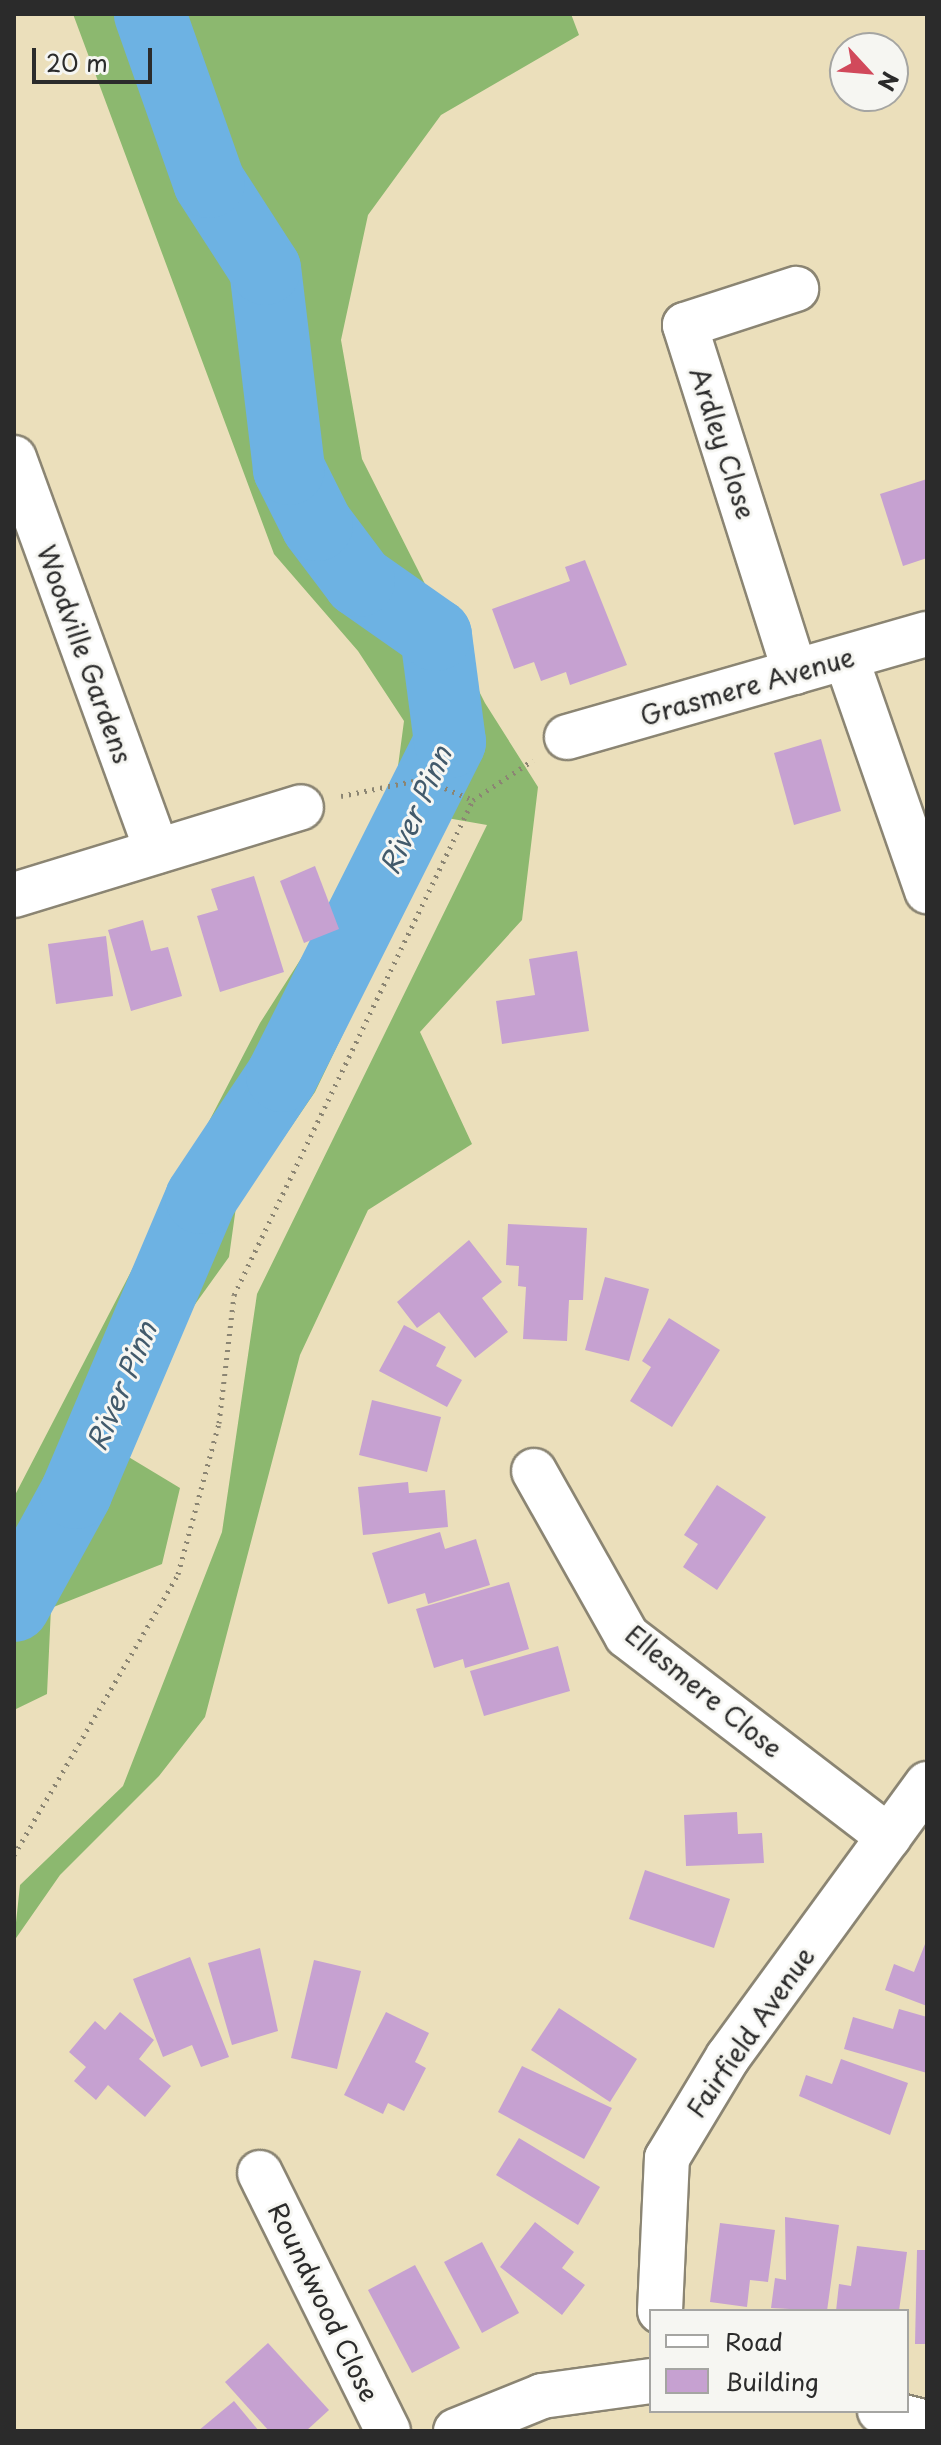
<!DOCTYPE html>
<style>
body{margin:0}
#map{position:relative;width:941px;height:2445px;overflow:hidden;background:#ebdfbb;font-family:"Playpen Sans",sans-serif}
div>[style]{position:absolute}
.forest>*{inset:0;background:#8cb86f}
.river>*{height:72px;margin:-36px;padding:0 36px;transform-origin:36px;border-radius:36px;background:#6db2e3}
.building>*{inset:0;background:#c6a1d1}
.path>*{height:5px;margin-top:-2.5px;transform-origin:0;background:repeating-linear-gradient(90deg,#8b8573 0 2px,transparent 0 8px)}
.roads{filter:drop-shadow(2px 0 #8b8573) drop-shadow(-2px 0 #8b8573) drop-shadow(0 2px #8b8573) drop-shadow(0 -2px #8b8573)}
.minor>*{height:44px;margin:-22px;padding:0 22px;transform-origin:22px;border-radius:22px;background:#fff}
span{translate:-50% -50%;white-space:nowrap;text-align:center;line-height:1.15;-webkit-text-stroke:6px #f6f6f2;paint-order:stroke}
.street-label{font-size:26px;color:#2b2b2b}
.water-label{font-size:28px;color:#425a6b;font-style:italic}
.frame{position:absolute;inset:0;border:16px solid #2b2b2b;pointer-events:none}
.legend{position:absolute;left:649px;top:2309px;width:260px;height:104px;box-sizing:border-box;background:#f6f6f2;border:2px solid #a5a5a2;margin:0;padding:10px 14px;list-style:none;font-size:24px;color:#2b2b2b}
.legend li{display:flex;align-items:center;gap:16px;height:40px}
.legend b{width:40px;border:2px solid #a5a5a2}
.north{position:absolute;left:829px;top:32px;width:80px;height:80px;box-sizing:border-box;background:#f6f6f2;border:2px solid #a5a5a2;border-radius:50%;rotate:116deg;font-size:22px;font-weight:700;line-height:32px;text-align:center;color:#2b2b2b}
.north::after{content:'';display:block;margin:auto;width:28px;height:36px;background:#d1495b;clip-path:polygon(50% 0,100% 100%,50% 72%,0 100%)}
.scale{position:absolute;left:32px;top:48px;width:120px;height:36px;box-sizing:border-box;border:4px solid #2b2b2b;border-top:0;padding-left:10px;font-size:24px;line-height:28px;white-space:nowrap;color:#2b2b2b;-webkit-text-stroke:6px #f6f6f2;paint-order:stroke}
</style>
<div id="map">
<div class="forest">
<div style="clip-path:polygon(73px 14px,571px 14px,579px 35px,441px 115px,368px 215px,341px 340px,362px 459px,485px 703px,538px 787px,522px 920px,420px 1032px,472px 1144px,368px 1210px,300px 1355px,205px 1717px,159px 1776px,60px 1875px,14px 1941px,20px 1885px,123px 1786px,222px 1532px,257px 1294px,487px 825px,447px 818px,315px 1092px,236px 1207px,229px 1257px,163px 1349px,117px 1450px,180px 1488px,162px 1564px,51px 1608px,47px 1694px,14px 1710px,14px 1497px,260px 1023px,348px 885px,395px 789px,404px 721px,358px 651px,274px 554px)"></div>
</div>
<div class="river">
<div style="left:14px;top:1606px;width:129px;rotate:-61.2deg"></div>
<div style="left:76px;top:1493px;width:320px;rotate:-67deg"></div>
<div style="left:201px;top:1198px;width:146px;rotate:-56.4deg"></div>
<div style="left:282px;top:1076px;width:374px;rotate:-63.3deg"></div>
<div style="left:450px;top:742px;width:108px;rotate:-97.5deg"></div>
<div style="left:436px;top:635px;width:94px;rotate:-145deg"></div>
<div style="left:359px;top:581px;width:70px;rotate:-126.9deg"></div>
<div style="left:317px;top:525px;width:63px;rotate:-116.6deg"></div>
<div style="left:289px;top:469px;width:201px;rotate:-96.8deg"></div>
<div style="left:265px;top:269px;width:103px;rotate:-122.8deg"></div>
<div style="left:209px;top:182px;width:178px;rotate:-109.4deg"></div>
</div>
<div class="building">
<div style="clip-path:polygon(927px 479px,927px 558px,903px 566px,880px 494px)"></div>
<div style="clip-path:polygon(585px 560px,627px 665px,570px 685px,566px 672px,541px 681px,534px 662px,514px 669px,492px 609px,570px 581px,565px 567px)"></div>
<div style="clip-path:polygon(821px 739px,841px 811px,794px 825px,774px 753px)"></div>
<div style="clip-path:polygon(315px 866px,339px 929px,304px 943px,280px 881px)"></div>
<div style="clip-path:polygon(254px 876px,284px 972px,220px 992px,197px 916px,218px 910px,211px 889px)"></div>
<div style="clip-path:polygon(143px 920px,151px 951px,168px 947px,182px 996px,131px 1011px,108px 930px)"></div>
<div style="clip-path:polygon(106px 936px,113px 996px,56px 1004px,48px 944px)"></div>
<div style="clip-path:polygon(577px 951px,589px 1031px,502px 1044px,496px 1001px,535px 995px,529px 959px)"></div>
<div style="clip-path:polygon(508px 1224px,587px 1228px,583px 1300px,569px 1300px,567px 1341px,523px 1339px,526px 1287px,518px 1286px,519px 1266px,506px 1265px)"></div>
<div style="clip-path:polygon(469px 1240px,502px 1282px,482px 1298px,508px 1332px,475px 1358px,439px 1312px,417px 1328px,397px 1302px)"></div>
<div style="clip-path:polygon(605px 1277px,649px 1289px,629px 1361px,585px 1350px)"></div>
<div style="clip-path:polygon(669px 1318px,720px 1350px,672px 1427px,630px 1401px,651px 1367px,642px 1361px)"></div>
<div style="clip-path:polygon(404px 1325px,446px 1347px,436px 1366px,462px 1380px,447px 1407px,379px 1371px)"></div>
<div style="clip-path:polygon(372px 1400px,441px 1417px,427px 1472px,359px 1455px)"></div>
<div style="clip-path:polygon(408px 1482px,409px 1493px,445px 1490px,448px 1527px,363px 1535px,358px 1487px)"></div>
<div style="clip-path:polygon(717px 1485px,766px 1517px,717px 1590px,683px 1567px,698px 1544px,684px 1535px)"></div>
<div style="clip-path:polygon(440px 1532px,445px 1549px,476px 1539px,490px 1585px,428px 1604px,425px 1593px,388px 1604px,372px 1553px)"></div>
<div style="clip-path:polygon(509px 1582px,529px 1649px,465px 1668px,463px 1659px,434px 1668px,416px 1609px)"></div>
<div style="clip-path:polygon(558px 1646px,570px 1691px,484px 1716px,470px 1671px)"></div>
<div style="clip-path:polygon(737px 1812px,738px 1834px,762px 1833px,764px 1863px,686px 1866px,684px 1815px)"></div>
<div style="clip-path:polygon(645px 1870px,730px 1899px,714px 1948px,629px 1919px)"></div>
<div style="clip-path:polygon(927px 1939px,927px 2006px,885px 1990px,894px 1964px,914px 1972px)"></div>
<div style="clip-path:polygon(260px 1948px,278px 2031px,232px 2045px,208px 1963px)"></div>
<div style="clip-path:polygon(190px 1957px,229px 2057px,201px 2067px,192px 2045px,163px 2057px,133px 1979px)"></div>
<div style="clip-path:polygon(314px 1960px,361px 1971px,337px 2069px,291px 2058px)"></div>
<div style="clip-path:polygon(559px 2008px,637px 2059px,610px 2102px,531px 2050px)"></div>
<div style="clip-path:polygon(899px 2009px,927px 2017px,927px 2073px,844px 2049px,853px 2017px,893px 2029px)"></div>
<div style="clip-path:polygon(120px 2012px,154px 2040px,139px 2059px,171px 2086px,145px 2117px,108px 2085px,96px 2100px,74px 2081px,86px 2067px,69px 2052px,95px 2021px,105px 2030px)"></div>
<div style="clip-path:polygon(386px 2012px,429px 2033px,415px 2062px,426px 2068px,404px 2111px,388px 2103px,383px 2114px,344px 2095px)"></div>
<div style="clip-path:polygon(841px 2059px,908px 2083px,890px 2135px,799px 2096px,806px 2075px,832px 2084px)"></div>
<div style="clip-path:polygon(522px 2066px,612px 2108px,584px 2159px,498px 2112px)"></div>
<div style="clip-path:polygon(519px 2138px,600px 2187px,578px 2225px,496px 2175px)"></div>
<div style="clip-path:polygon(785px 2217px,839px 2225px,827px 2311px,771px 2308px,775px 2278px,786px 2280px)"></div>
<div style="clip-path:polygon(535px 2222px,574px 2252px,562px 2268px,585px 2285px,562px 2315px,500px 2267px)"></div>
<div style="clip-path:polygon(720px 2223px,775px 2230px,768px 2282px,750px 2280px,747px 2307px,710px 2302px)"></div>
<div style="clip-path:polygon(482px 2242px,519px 2313px,482px 2333px,444px 2262px)"></div>
<div style="clip-path:polygon(857px 2246px,907px 2252px,899px 2311px,836px 2311px,839px 2284px,851px 2286px)"></div>
<div style="clip-path:polygon(917px 2250px,927px 2250px,927px 2344px,915px 2344px)"></div>
<div style="clip-path:polygon(415px 2265px,460px 2348px,412px 2373px,368px 2290px)"></div>
<div style="clip-path:polygon(268px 2343px,329px 2410px,306px 2431px,269px 2431px,225px 2382px)"></div>
<div style="clip-path:polygon(234px 2401px,259px 2431px,198px 2431px)"></div>
</div>
<div class="path">
<div style="left:341px;top:796px;width:84px;rotate:-11.7deg"></div>
<div style="left:423px;top:779px;width:54px;rotate:22.8deg"></div>
<div style="left:14px;top:1855px;width:325px;rotate:-59.7deg"></div>
<div style="left:178px;top:1574px;width:156px;rotate:-74.8deg"></div>
<div style="left:219px;top:1423px;width:129px;rotate:-83.3deg"></div>
<div style="left:234px;top:1295px;width:550px;rotate:-64.23deg"></div>
<div style="left:473px;top:800px;width:72px;rotate:-33.7deg"></div>
</div>
<div class="roads">
<div class="minor">
<div style="left:14px;top:458px;width:418px;rotate:70deg"></div>
<div style="left:846px;top:658px;width:247px;rotate:70.8deg"></div>
<div style="left:795px;top:672px;width:364px;rotate:-107.6deg"></div>
<div style="left:685px;top:325px;width:117px;rotate:-18deg"></div>
<div style="left:567px;top:737px;width:374px;rotate:-16deg"></div>
<div style="left:14px;top:895px;width:300px;rotate:-17deg"></div>
<div style="left:534px;top:1471px;width:189px;rotate:60.6deg"></div>
<div style="left:627px;top:1636px;width:330px;rotate:37.5deg"></div>
<div style="left:260px;top:2173px;width:288px;rotate:63.6deg"></div>
<div style="left:660px;top:2311px;width:153px;rotate:-87.4deg"></div>
<div style="left:667px;top:2158px;width:118px;rotate:-58.9deg"></div>
<div style="left:728px;top:2057px;width:338px;rotate:-53.9deg"></div>
<div style="left:880px;top:2411px;width:49px;rotate:14.3deg"></div>
<div style="left:456px;top:2431px;width:93px;rotate:-22.1deg"></div>
<div style="left:542px;top:2396px;width:110px;rotate:-7.8deg"></div>
</div>
</div>
<div class="street-label">
<span style="left:723px;top:443px;rotate:72deg">Ardley Close</span>
<span style="left:85px;top:654px;rotate:70deg">Woodville Gardens</span>
<span style="left:747px;top:686px;rotate:-16deg">Grasmere Avenue</span>
<span style="left:704px;top:1691px;rotate:39deg">Ellesmere Close</span>
<span style="left:750px;top:2032px;rotate:-55deg">Fairfield Avenue</span>
<span style="left:324px;top:2302px;rotate:64deg">Roundwood Close</span>
</div>
<div class="water-label">
<span style="left:415px;top:810px;rotate:-66deg">River Pinn</span>
<span style="left:121px;top:1386px;rotate:-67deg">River Pinn</span>
</div>
<div class="frame"></div>
<ul class="legend">
<li><b style="height:10px;background:#fff"></b>Road</li>
<li><b style="height:22px;background:#c6a1d1"></b>Building</li>
</ul>
<div class="north">N</div>
<div class="scale">20 m</div>
</div>
